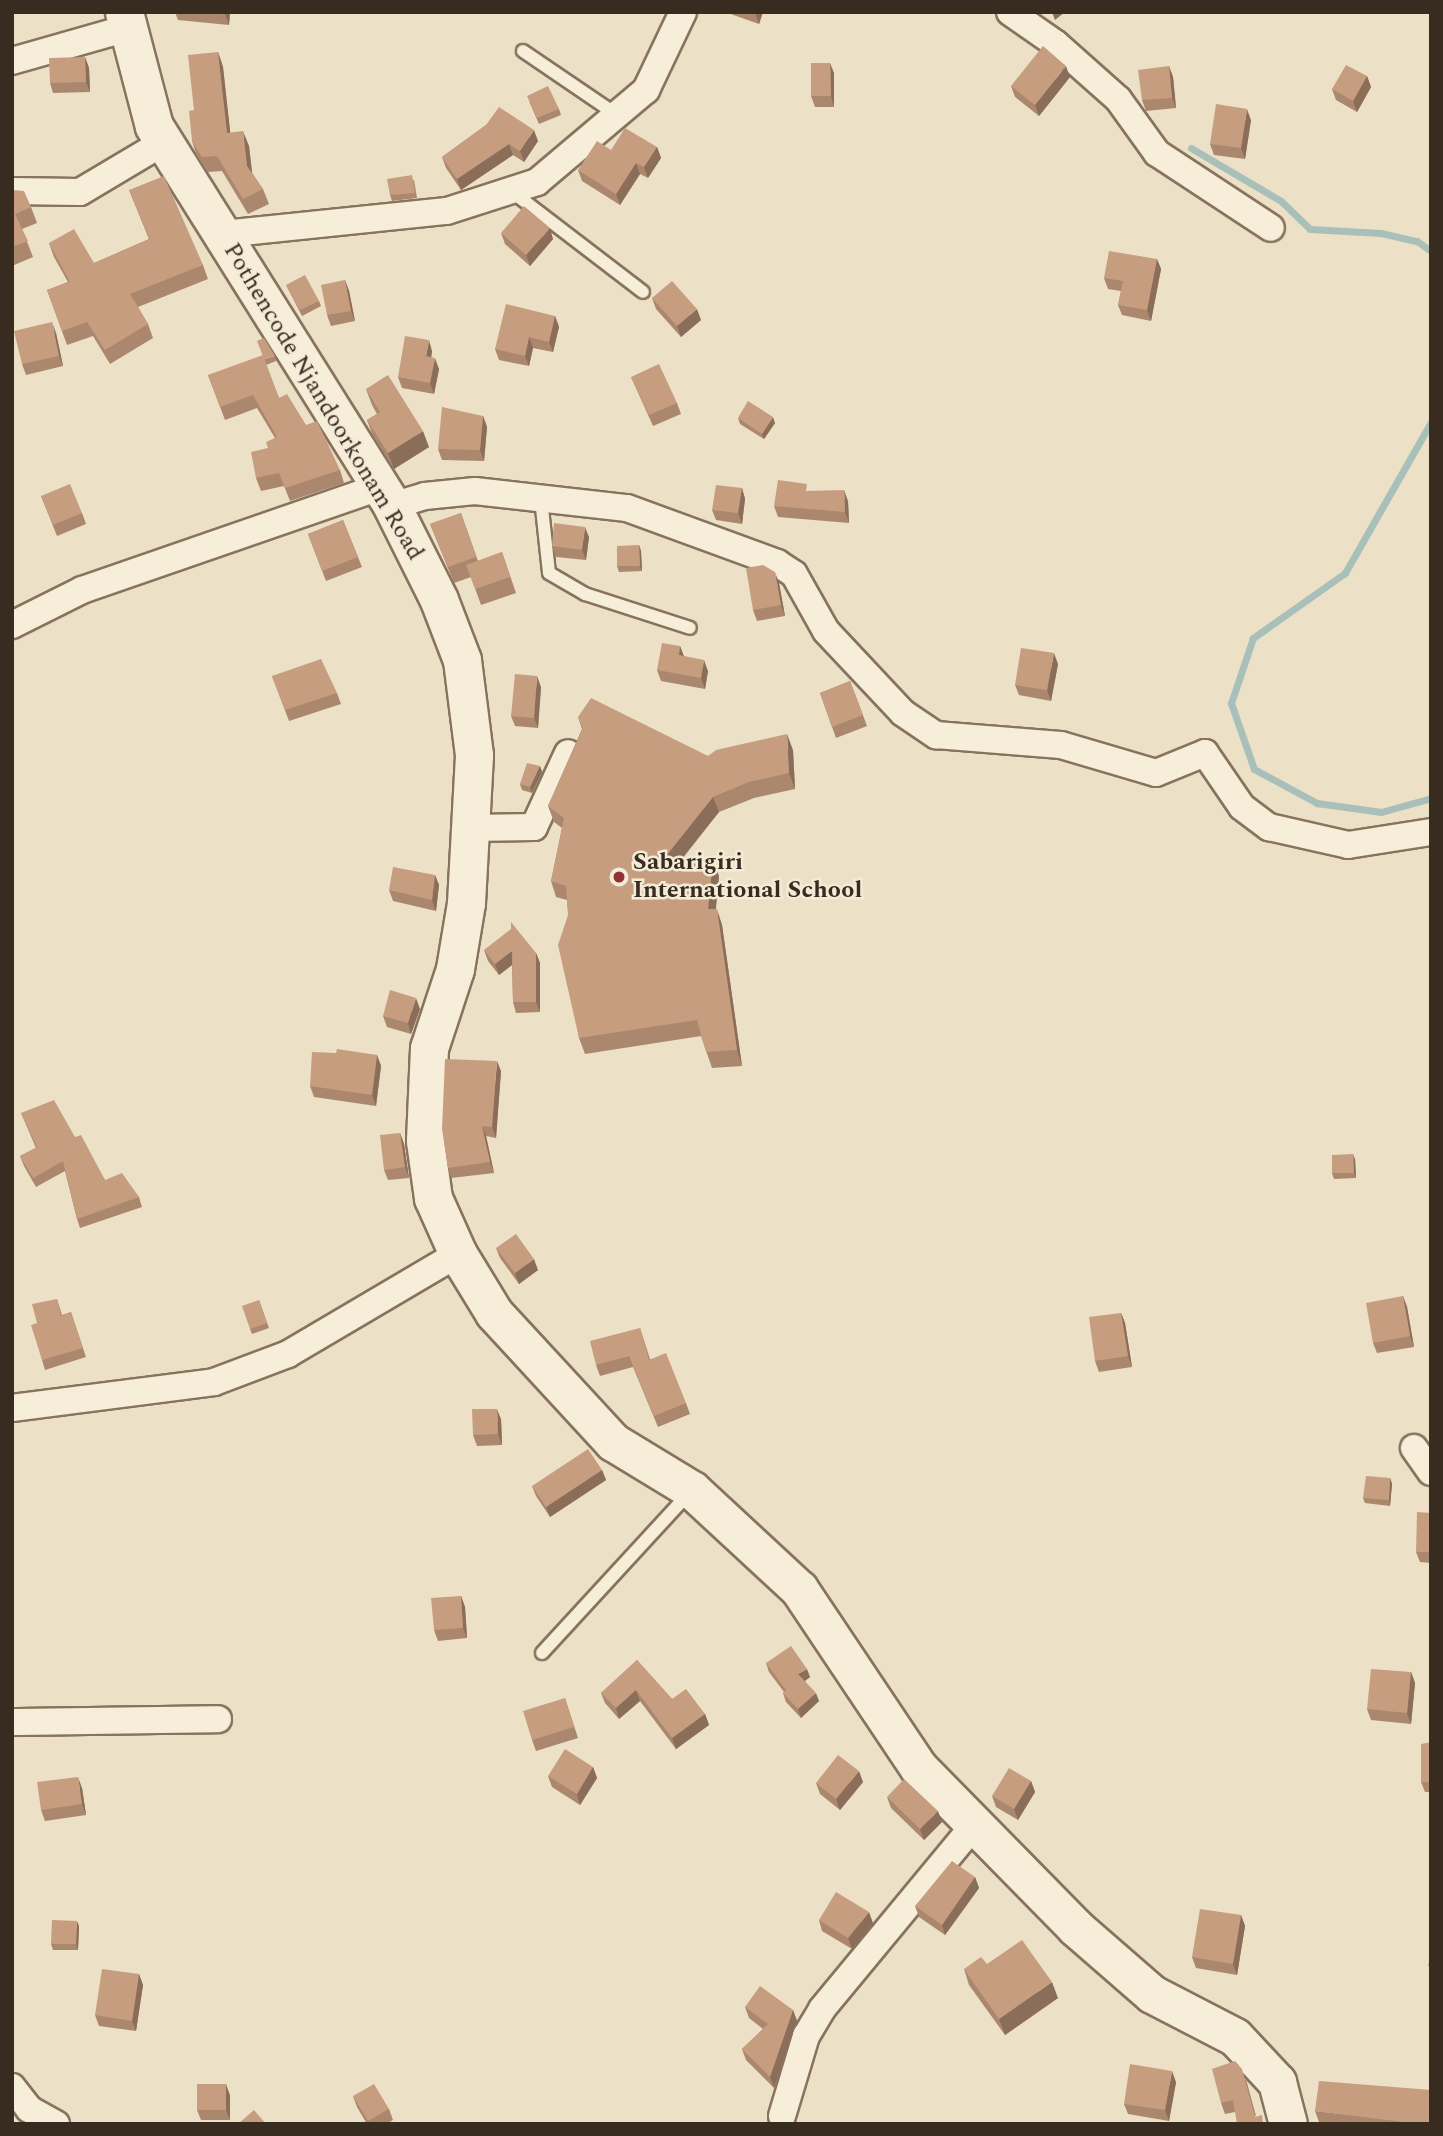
<!DOCTYPE html>
<style>
body{margin:0}
#map{position:relative;width:1443px;height:2136px;overflow:hidden;background:#ece0c7;font-family:Spectral,serif}
div>[style]{position:absolute}
.stream>*{height:7px;margin:-3.5px;padding:0 3.5px;transform-origin:3.5px;border-radius:3.5px;background:#a8c0b9}
.roads{filter:drop-shadow(2px 0 #87735e) drop-shadow(-2px 0 #87735e) drop-shadow(0 2px #87735e) drop-shadow(0 -2px #87735e)}
.lane>*{height:12px;margin:-6px;padding:0 6px;transform-origin:6px;border-radius:6px;background:#f7eeda}
.street>*{height:26px;margin:-13px;padding:0 13px;transform-origin:13px;border-radius:13px;background:#f7eeda}
.secondary>*{height:37px;margin:-18.5px;padding:0 18.5px;transform-origin:18.5px;border-radius:18.5px;background:#f7eeda}
.wall>*{inset:0;background:#ab876e}
.shaded-wall>*{inset:0;background:#8b6e5a}
.building>*{inset:0;background:#c79d80}
.dots>*{width:19px;height:19px;translate:-50% -50%;box-sizing:border-box;border:4px solid #f4ebd7;border-radius:50%}
span{translate:-50% -50%;white-space:nowrap;text-align:center;line-height:1.15;-webkit-text-stroke:5px #f4ebd7;paint-order:stroke}
.street-label{font-size:24px;color:#382b20}
.poi-label{font-size:24px;color:#382b20;font-weight:700}
.left{translate:0 -50%;text-align:left}
.frame{position:absolute;inset:0;border:14px solid #382b20;pointer-events:none}
</style>
<div id="map">
<div class="stream">
<div style="left:1191px;top:148px;width:104px;rotate:30.5deg"></div>
<div style="left:1281px;top:201px;width:40px;rotate:44deg"></div>
<div style="left:1310px;top:229px;width:71px;rotate:3.2deg"></div>
<div style="left:1381px;top:233px;width:37px;rotate:13deg"></div>
<div style="left:1417px;top:241px;width:17px;rotate:36deg"></div>
<div style="left:1431px;top:422px;width:174px;rotate:119.7deg"></div>
<div style="left:1345px;top:573px;width:113px;rotate:144.8deg"></div>
<div style="left:1253px;top:638px;width:69px;rotate:108.7deg"></div>
<div style="left:1231px;top:703px;width:70px;rotate:70.8deg"></div>
<div style="left:1254px;top:769px;width:72px;rotate:28.4deg"></div>
<div style="left:1317px;top:803px;width:65px;rotate:8deg"></div>
<div style="left:1381px;top:812px;width:52px;rotate:-15.6deg"></div>
</div>
<div class="roads">
<div class="lane">
<div style="left:523px;top:51px;width:114px;rotate:34.2deg"></div>
<div style="left:511px;top:191px;width:166px;rotate:37.4deg"></div>
<div style="left:541px;top:499px;width:74px;rotate:83.8deg"></div>
<div style="left:549px;top:573px;width:42px;rotate:30.3deg"></div>
<div style="left:585px;top:594px;width:110px;rotate:17.9deg"></div>
<div style="left:542px;top:1653px;width:217px;rotate:-47.4deg"></div>
</div>
<div class="street">
<div style="left:1010px;top:12px;width:56px;rotate:34.8deg"></div>
<div style="left:1056px;top:44px;width:83px;rotate:41.6deg"></div>
<div style="left:1118px;top:99px;width:67px;rotate:54.2deg"></div>
<div style="left:1157px;top:153px;width:136px;rotate:33.3deg"></div>
<div style="left:12px;top:61px;width:121px;rotate:-15.9deg"></div>
<div style="left:12px;top:191px;width:68px;rotate:0.8deg"></div>
<div style="left:80px;top:192px;width:98px;rotate:-30.8deg"></div>
<div style="left:223px;top:234px;width:225px;rotate:-5.9deg"></div>
<div style="left:447px;top:211px;width:95px;rotate:-17.9deg"></div>
<div style="left:537px;top:182px;width:143px;rotate:-40.2deg"></div>
<div style="left:646px;top:90px;width:86px;rotate:-64.6deg"></div>
<div style="left:392px;top:506px;width:34px;rotate:-17deg"></div>
<div style="left:425px;top:496px;width:50px;rotate:-5.7deg"></div>
<div style="left:475px;top:491px;width:153px;rotate:6.4deg"></div>
<div style="left:627px;top:508px;width:160px;rotate:20.1deg"></div>
<div style="left:777px;top:563px;width:20px;rotate:33deg"></div>
<div style="left:794px;top:574px;width:65px;rotate:60.7deg"></div>
<div style="left:826px;top:631px;width:112px;rotate:46.8deg"></div>
<div style="left:903px;top:713px;width:40px;rotate:34deg"></div>
<div style="left:936px;top:735px;width:125px;rotate:4.6deg"></div>
<div style="left:1061px;top:745px;width:99px;rotate:16.4deg"></div>
<div style="left:1156px;top:773px;width:53px;rotate:-22.2deg"></div>
<div style="left:1205px;top:753px;width:65px;rotate:55.6deg"></div>
<div style="left:1242px;top:807px;width:34px;rotate:37deg"></div>
<div style="left:1269px;top:827px;width:81px;rotate:12.8deg"></div>
<div style="left:1348px;top:845px;width:84px;rotate:-8.9deg"></div>
<div style="left:12px;top:625px;width:78px;rotate:-26.6deg"></div>
<div style="left:82px;top:590px;width:315px;rotate:-19.1deg"></div>
<div style="left:471px;top:828px;width:63px;rotate:-0.9deg"></div>
<div style="left:534px;top:827px;width:81px;rotate:-65.3deg"></div>
<div style="left:12px;top:1408px;width:204px;rotate:-7.3deg"></div>
<div style="left:214px;top:1382px;width:79px;rotate:-20.7deg"></div>
<div style="left:288px;top:1354px;width:197px;rotate:-30.5deg"></div>
<div style="left:1414px;top:1448px;width:29px;rotate:55deg"></div>
<div style="left:13px;top:1722px;width:205px;rotate:-0.8deg"></div>
<div style="left:12px;top:2087px;width:28px;rotate:52deg"></div>
<div style="left:29px;top:2109px;width:31px;rotate:29deg"></div>
<div style="left:782px;top:2116px;width:84px;rotate:-73.3deg"></div>
<div style="left:806px;top:2036px;width:31px;rotate:-59deg"></div>
<div style="left:822px;top:2009px;width:240px;rotate:-50.4deg"></div>
</div>
<div class="secondary">
<div style="left:124px;top:12px;width:118px;rotate:75.3deg"></div>
<div style="left:154px;top:126px;width:448px;rotate:57.9deg"></div>
<div style="left:392px;top:506px;width:105px;rotate:63.4deg"></div>
<div style="left:439px;top:600px;width:64px;rotate:69deg"></div>
<div style="left:462px;top:660px;width:96px;rotate:82.8deg"></div>
<div style="left:474px;top:755px;width:148px;rotate:93.1deg"></div>
<div style="left:466px;top:903px;width:67px;rotate:99.5deg"></div>
<div style="left:455px;top:969px;width:83px;rotate:108.2deg"></div>
<div style="left:429px;top:1048px;width:93px;rotate:92.5deg"></div>
<div style="left:425px;top:1141px;width:58px;rotate:82deg"></div>
<div style="left:433px;top:1198px;width:61px;rotate:65.9deg"></div>
<div style="left:458px;top:1254px;width:69px;rotate:58.6deg"></div>
<div style="left:494px;top:1313px;width:176px;rotate:47.3deg"></div>
<div style="left:613px;top:1442px;width:92px;rotate:31.3deg"></div>
<div style="left:692px;top:1490px;width:146px;rotate:42.8deg"></div>
<div style="left:799px;top:1589px;width:216px;rotate:56.2deg"></div>
<div style="left:919px;top:1768px;width:223px;rotate:45.5deg"></div>
<div style="left:1075px;top:1927px;width:102px;rotate:41deg"></div>
<div style="left:1152px;top:1994px;width:93px;rotate:27.4deg"></div>
<div style="left:1235px;top:2037px;width:62px;rotate:47deg"></div>
<div style="left:1277px;top:2082px;width:43px;rotate:75.3deg"></div>
</div>
</div>
<div class="wall">
<div style="clip-path:polygon(175px 12px,230px 12px,229px 25px,178px 20px)"></div>
<div style="clip-path:polygon(725px 12px,763px 12px,759px 24px)"></div>
<div style="clip-path:polygon(218px 52px,223px 67px,230px 133px,249px 146px,252px 173px,263px 189px,269px 204px,248px 214px,222px 171px,208px 172px,197px 156px,192px 141px,194px 110px)"></div>
<div style="clip-path:polygon(85px 57px,89px 68px,90px 92px,53px 93px,50px 83px)"></div>
<div style="clip-path:polygon(1169px 66px,1173px 77px,1176px 108px,1146px 111px,1142px 100px)"></div>
<div style="clip-path:polygon(834px 73px,834px 107px,815px 107px,811px 96px)"></div>
<div style="clip-path:polygon(1367px 76px,1371px 87px,1357px 112px,1336px 100px,1332px 89px)"></div>
<div style="clip-path:polygon(1070px 77px,1039px 116px,1015px 97px,1011px 86px)"></div>
<div style="clip-path:polygon(529px 101px,559px 109px,561px 115px,539px 124px)"></div>
<div style="clip-path:polygon(1251px 120px,1245px 159px,1214px 155px,1210px 144px)"></div>
<div style="clip-path:polygon(486px 125px,538px 141px,524px 162px,513px 155px,461px 190px,446px 168px,442px 157px)"></div>
<div style="clip-path:polygon(657px 147px,661px 158px,648px 178px,640px 174px,620px 205px,582px 181px,578px 170px,611px 150px)"></div>
<div style="clip-path:polygon(414px 180px,417px 198px,392px 201px,390px 195px)"></div>
<div style="clip-path:polygon(12px 190px,31px 207px,37px 223px,22px 229px,33px 257px,12px 266px)"></div>
<div style="clip-path:polygon(129px 190px,203px 265px,208px 279px,138px 307px,148px 324px,153px 338px,110px 364px,93px 336px,67px 345px,47px 290px,68px 282px,54px 257px,49px 243px,94px 263px,149px 239px)"></div>
<div style="clip-path:polygon(501px 233px,553px 239px,530px 266px,505px 244px)"></div>
<div style="clip-path:polygon(1157px 259px,1161px 269px,1151px 321px,1122px 315px,1118px 305px,1121px 291px,1108px 289px,1104px 278px)"></div>
<div style="clip-path:polygon(345px 280px,349px 291px,355px 321px,331px 326px,327px 315px)"></div>
<div style="clip-path:polygon(286px 285px,319px 301px,321px 306px,302px 316px)"></div>
<div style="clip-path:polygon(652px 298px,701px 320px,681px 337px,656px 309px)"></div>
<div style="clip-path:polygon(555px 316px,559px 327px,553px 352px,533px 348px,529px 366px,499px 360px,495px 349px)"></div>
<div style="clip-path:polygon(56px 333px,63px 366px,26px 375px,22px 364px)"></div>
<div style="clip-path:polygon(432px 351px,431px 357px,439px 369px,434px 394px,402px 388px,398px 377px)"></div>
<div style="clip-path:polygon(275px 356px,276px 361px,266px 365px,279px 398px,306px 425px,340px 470px,344px 483px,290px 501px,284px 486px,261px 491px,256px 478px,268px 448px,275px 438px,257px 408px,225px 420px,208px 375px)"></div>
<div style="clip-path:polygon(631px 377px,677px 403px,681px 414px,653px 426px)"></div>
<div style="clip-path:polygon(366px 389px,429px 447px,394px 469px,373px 436px,367px 420px,377px 414px,372px 405px)"></div>
<div style="clip-path:polygon(483px 416px,487px 427px,484px 461px,442px 460px,438px 449px)"></div>
<div style="clip-path:polygon(738px 418px,775px 423px,764px 439px,740px 424px)"></div>
<div style="clip-path:polygon(742px 488px,745px 499px,742px 524px,716px 520px,712px 510px)"></div>
<div style="clip-path:polygon(810px 491px,848px 501px,849px 523px,778px 517px,774px 506px)"></div>
<div style="clip-path:polygon(41px 496px,82px 513px,86px 524px,57px 536px)"></div>
<div style="clip-path:polygon(461px 513px,478px 561px,502px 552px,516px 593px,481px 605px,471px 577px,454px 583px,430px 524px)"></div>
<div style="clip-path:polygon(343px 520px,362px 567px,326px 581px,308px 534px)"></div>
<div style="clip-path:polygon(589px 537px,586px 560px,556px 557px,552px 546px)"></div>
<div style="clip-path:polygon(639px 545px,641px 551px,642px 571px,619px 572px,617px 566px)"></div>
<div style="clip-path:polygon(779px 583px,785px 616px,757px 621px,753px 610px)"></div>
<div style="clip-path:polygon(680px 646px,684px 656px,708px 671px,705px 689px,661px 681px,657px 670px)"></div>
<div style="clip-path:polygon(1058px 664px,1051px 701px,1019px 695px,1015px 685px)"></div>
<div style="clip-path:polygon(272px 676px,337px 693px,341px 704px,289px 721px)"></div>
<div style="clip-path:polygon(850px 681px,867px 726px,836px 738px,820px 693px)"></div>
<div style="clip-path:polygon(541px 687px,538px 728px,515px 726px,511px 716px)"></div>
<div style="clip-path:polygon(578px 717px,708px 756px,793px 750px,795px 789px,754px 798px,719px 812px,683px 858px,719px 876px,716px 909px,722px 925px,742px 1066px,712px 1068px,701px 1036px,585px 1054px,579px 1038px,567px 900px,556px 897px,551px 881px,562px 828px,554px 822px,548px 806px,582px 729px)"></div>
<div style="clip-path:polygon(540px 766px,542px 772px,532px 793px,522px 790px,520px 784px)"></div>
<div style="clip-path:polygon(435px 875px,439px 885px,436px 911px,393px 901px,389px 890px)"></div>
<div style="clip-path:polygon(484px 950px,536px 953px,540px 963px,540px 1012px,516px 1013px,513px 1002px,512px 965px,499px 975px,488px 961px)"></div>
<div style="clip-path:polygon(420px 1009px,411px 1034px,387px 1027px,383px 1016px)"></div>
<div style="clip-path:polygon(336px 1053px,377px 1055px,381px 1066px,376px 1106px,314px 1097px,310px 1086px)"></div>
<div style="clip-path:polygon(501px 1071px,496px 1138px,486px 1136px,494px 1173px,451px 1178px,448px 1168px)"></div>
<div style="clip-path:polygon(21px 1113px,75px 1137px,105px 1180px,139px 1197px,142px 1207px,80px 1228px,77px 1219px,65px 1171px,36px 1187px,24px 1166px,20px 1156px,36px 1148px)"></div>
<div style="clip-path:polygon(400px 1133px,404px 1144px,409px 1178px,388px 1180px,384px 1170px)"></div>
<div style="clip-path:polygon(1355px 1159px,1356px 1178px,1334px 1179px,1332px 1173px)"></div>
<div style="clip-path:polygon(496px 1248px,538px 1270px,519px 1284px,500px 1258px)"></div>
<div style="clip-path:polygon(1403px 1296px,1407px 1307px,1414px 1347px,1377px 1353px,1373px 1343px)"></div>
<div style="clip-path:polygon(57px 1299px,62px 1315px,71px 1312px,86px 1357px,45px 1370px,42px 1360px,37px 1323px)"></div>
<div style="clip-path:polygon(259px 1300px,269px 1328px,252px 1334px,250px 1329px)"></div>
<div style="clip-path:polygon(1121px 1313px,1125px 1323px,1132px 1367px,1099px 1372px,1095px 1361px)"></div>
<div style="clip-path:polygon(640px 1328px,650px 1359px,686px 1403px,690px 1414px,658px 1427px,633px 1367px,600px 1376px,596px 1365px)"></div>
<div style="clip-path:polygon(501px 1419px,502px 1445px,477px 1446px,473px 1435px)"></div>
<div style="clip-path:polygon(602px 1470px,606px 1480px,550px 1517px,536px 1496px,532px 1486px)"></div>
<div style="clip-path:polygon(1390px 1478px,1392px 1484px,1390px 1506px,1365px 1503px,1363px 1498px)"></div>
<div style="clip-path:polygon(1431px 1513px,1431px 1563px,1420px 1562px,1416px 1552px)"></div>
<div style="clip-path:polygon(461px 1596px,465px 1607px,467px 1638px,438px 1641px,434px 1630px)"></div>
<div style="clip-path:polygon(637px 1660px,672px 1699px,705px 1714px,709px 1725px,676px 1749px,640px 1701px,619px 1719px,605px 1703px,601px 1693px)"></div>
<div style="clip-path:polygon(766px 1663px,810px 1677px,805px 1681px,819px 1701px,801px 1718px,786px 1702px,783px 1693px,784px 1692px,769px 1672px)"></div>
<div style="clip-path:polygon(1411px 1672px,1415px 1683px,1411px 1724px,1371px 1720px,1367px 1709px)"></div>
<div style="clip-path:polygon(565px 1698px,578px 1738px,536px 1751px,532px 1740px)"></div>
<div style="clip-path:polygon(1431px 1742px,1431px 1792px,1425px 1792px,1421px 1782px)"></div>
<div style="clip-path:polygon(593px 1767px,597px 1778px,580px 1805px,552px 1787px,548px 1776px)"></div>
<div style="clip-path:polygon(1031px 1781px,1035px 1792px,1018px 1820px,996px 1807px,992px 1796px)"></div>
<div style="clip-path:polygon(863px 1782px,840px 1810px,820px 1794px,816px 1783px)"></div>
<div style="clip-path:polygon(82px 1788px,86px 1815px,45px 1821px,41px 1810px)"></div>
<div style="clip-path:polygon(887px 1797px,942px 1822px,924px 1840px,891px 1808px)"></div>
<div style="clip-path:polygon(975px 1877px,979px 1888px,945px 1935px,919px 1917px,915px 1906px)"></div>
<div style="clip-path:polygon(1241px 1915px,1245px 1926px,1237px 1975px,1196px 1968px,1192px 1957px)"></div>
<div style="clip-path:polygon(819px 1920px,873px 1923px,852px 1949px,822px 1931px)"></div>
<div style="clip-path:polygon(79px 1926px,78px 1950px,53px 1950px,51px 1944px)"></div>
<div style="clip-path:polygon(964px 1969px,1058px 1998px,1005px 2035px,969px 1985px)"></div>
<div style="clip-path:polygon(139px 1974px,143px 1985px,136px 2031px,99px 2026px,95px 2015px)"></div>
<div style="clip-path:polygon(745px 2007px,793px 2010px,797px 2021px,774px 2088px,746px 2060px,742px 2049px,763px 2029px,749px 2018px)"></div>
<div style="clip-path:polygon(1246px 2079px,1256px 2116px,1235px 2112px,1225px 2114px,1221px 2103px)"></div>
<div style="clip-path:polygon(1176px 2082px,1169px 2121px,1128px 2114px,1124px 2104px)"></div>
<div style="clip-path:polygon(230px 2095px,230px 2120px,201px 2120px,197px 2110px)"></div>
<div style="clip-path:polygon(353px 2096px,389px 2109px,393px 2120px,386px 2124px,367px 2124px,357px 2107px)"></div>
<div style="clip-path:polygon(1315px 2111px,1431px 2124px,1332px 2124px,1319px 2122px)"></div>
</div>
<div class="shaded-wall">
<div style="clip-path:polygon(225px 12px,230px 12px,229px 25px,225px 14px)"></div>
<div style="clip-path:polygon(755px 12px,763px 12px,759px 24px,755px 13px)"></div>
<div style="clip-path:polygon(1052px 12px,1065px 12px,1055px 20px)"></div>
<div style="clip-path:polygon(218px 52px,223px 67px,232px 148px,227px 133px)"></div>
<div style="clip-path:polygon(85px 57px,89px 68px,90px 92px,86px 82px)"></div>
<div style="clip-path:polygon(830px 63px,834px 73px,834px 107px,831px 96px)"></div>
<div style="clip-path:polygon(1066px 66px,1070px 77px,1039px 116px,1035px 105px)"></div>
<div style="clip-path:polygon(1169px 66px,1173px 77px,1176px 108px,1172px 98px)"></div>
<div style="clip-path:polygon(1367px 76px,1371px 87px,1357px 112px,1353px 101px)"></div>
<div style="clip-path:polygon(1247px 109px,1251px 120px,1245px 159px,1241px 148px)"></div>
<div style="clip-path:polygon(534px 130px,538px 141px,524px 162px,520px 151px)"></div>
<div style="clip-path:polygon(243px 131px,249px 146px,253px 181px,247px 166px)"></div>
<div style="clip-path:polygon(509px 144px,513px 155px,461px 190px,457px 179px)"></div>
<div style="clip-path:polygon(657px 147px,661px 158px,648px 178px,644px 167px)"></div>
<div style="clip-path:polygon(636px 163px,640px 174px,620px 205px,616px 194px)"></div>
<div style="clip-path:polygon(550px 228px,553px 239px,530px 266px,526px 255px)"></div>
<div style="clip-path:polygon(1157px 259px,1161px 269px,1151px 321px,1147px 310px)"></div>
<div style="clip-path:polygon(345px 280px,349px 291px,355px 321px,351px 311px)"></div>
<div style="clip-path:polygon(697px 309px,701px 320px,681px 337px,677px 326px)"></div>
<div style="clip-path:polygon(555px 316px,559px 327px,553px 352px,549px 342px)"></div>
<div style="clip-path:polygon(52px 322px,56px 333px,63px 366px,59px 356px)"></div>
<div style="clip-path:polygon(529px 337px,533px 348px,529px 366px,525px 356px)"></div>
<div style="clip-path:polygon(429px 340px,432px 351px,430px 367px,426px 356px)"></div>
<div style="clip-path:polygon(435px 358px,439px 369px,434px 394px,430px 383px)"></div>
<div style="clip-path:polygon(483px 416px,487px 427px,484px 461px,480px 450px)"></div>
<div style="clip-path:polygon(773px 417px,775px 423px,764px 439px,762px 434px)"></div>
<div style="clip-path:polygon(423px 431px,429px 447px,394px 469px,388px 453px)"></div>
<div style="clip-path:polygon(742px 488px,745px 499px,742px 524px,738px 513px)"></div>
<div style="clip-path:polygon(844px 490px,848px 501px,849px 523px,845px 512px)"></div>
<div style="clip-path:polygon(585px 527px,589px 537px,586px 560px,582px 550px)"></div>
<div style="clip-path:polygon(639px 545px,641px 551px,642px 571px,640px 566px)"></div>
<div style="clip-path:polygon(775px 572px,779px 583px,785px 616px,781px 605px)"></div>
<div style="clip-path:polygon(680px 646px,684px 657px,679px 655px)"></div>
<div style="clip-path:polygon(1054px 653px,1058px 664px,1051px 701px,1047px 690px)"></div>
<div style="clip-path:polygon(704px 660px,708px 671px,705px 689px,701px 678px)"></div>
<div style="clip-path:polygon(537px 676px,541px 687px,538px 728px,534px 718px)"></div>
<div style="clip-path:polygon(787px 734px,793px 750px,795px 789px,789px 773px)"></div>
<div style="clip-path:polygon(540px 766px,542px 772px,532px 793px,530px 787px)"></div>
<div style="clip-path:polygon(713px 797px,719px 812px,671px 872px,666px 856px)"></div>
<div style="clip-path:polygon(713px 860px,719px 876px,714px 924px,708px 909px)"></div>
<div style="clip-path:polygon(435px 875px,439px 885px,436px 911px,432px 900px)"></div>
<div style="clip-path:polygon(717px 909px,722px 925px,742px 1066px,737px 1050px)"></div>
<div style="clip-path:polygon(512px 951px,516px 962px,499px 975px,495px 964px)"></div>
<div style="clip-path:polygon(536px 953px,540px 963px,540px 1012px,536px 1002px)"></div>
<div style="clip-path:polygon(416px 998px,420px 1009px,411px 1034px,408px 1023px)"></div>
<div style="clip-path:polygon(377px 1055px,381px 1066px,376px 1106px,372px 1095px)"></div>
<div style="clip-path:polygon(497px 1061px,501px 1071px,496px 1138px,492px 1127px)"></div>
<div style="clip-path:polygon(482px 1126px,486px 1136px,494px 1173px,490px 1162px)"></div>
<div style="clip-path:polygon(400px 1133px,404px 1144px,409px 1178px,405px 1167px)"></div>
<div style="clip-path:polygon(1353px 1154px,1355px 1159px,1356px 1178px,1354px 1173px)"></div>
<div style="clip-path:polygon(534px 1259px,538px 1270px,519px 1284px,515px 1273px)"></div>
<div style="clip-path:polygon(1403px 1296px,1407px 1307px,1414px 1347px,1410px 1336px)"></div>
<div style="clip-path:polygon(1121px 1313px,1125px 1323px,1132px 1367px,1128px 1356px)"></div>
<div style="clip-path:polygon(497px 1409px,501px 1419px,502px 1445px,498px 1434px)"></div>
<div style="clip-path:polygon(602px 1470px,606px 1480px,550px 1517px,546px 1507px)"></div>
<div style="clip-path:polygon(1390px 1478px,1392px 1484px,1390px 1506px,1389px 1500px)"></div>
<div style="clip-path:polygon(461px 1596px,465px 1607px,467px 1638px,463px 1628px)"></div>
<div style="clip-path:polygon(807px 1669px,810px 1677px,802px 1683px,798px 1674px)"></div>
<div style="clip-path:polygon(1411px 1672px,1415px 1683px,1411px 1724px,1407px 1713px)"></div>
<div style="clip-path:polygon(636px 1690px,640px 1701px,619px 1719px,616px 1708px)"></div>
<div style="clip-path:polygon(816px 1693px,819px 1701px,801px 1718px,798px 1709px)"></div>
<div style="clip-path:polygon(705px 1714px,709px 1725px,676px 1749px,672px 1738px)"></div>
<div style="clip-path:polygon(593px 1767px,597px 1778px,580px 1805px,577px 1794px)"></div>
<div style="clip-path:polygon(859px 1771px,863px 1782px,840px 1810px,836px 1799px)"></div>
<div style="clip-path:polygon(78px 1777px,82px 1788px,86px 1815px,82px 1804px)"></div>
<div style="clip-path:polygon(1031px 1781px,1035px 1792px,1018px 1820px,1014px 1809px)"></div>
<div style="clip-path:polygon(938px 1811px,942px 1822px,924px 1840px,920px 1829px)"></div>
<div style="clip-path:polygon(975px 1877px,979px 1888px,945px 1935px,942px 1925px)"></div>
<div style="clip-path:polygon(869px 1912px,873px 1923px,852px 1949px,848px 1938px)"></div>
<div style="clip-path:polygon(1241px 1915px,1245px 1926px,1237px 1975px,1233px 1964px)"></div>
<div style="clip-path:polygon(77px 1921px,79px 1926px,78px 1950px,76px 1944px)"></div>
<div style="clip-path:polygon(139px 1974px,143px 1985px,136px 2031px,132px 2021px)"></div>
<div style="clip-path:polygon(1052px 1982px,1058px 1998px,1005px 2035px,999px 2019px)"></div>
<div style="clip-path:polygon(793px 2010px,797px 2021px,774px 2088px,770px 2077px)"></div>
<div style="clip-path:polygon(1172px 2071px,1176px 2082px,1169px 2121px,1165px 2110px)"></div>
<div style="clip-path:polygon(226px 2084px,230px 2095px,230px 2120px,226px 2110px)"></div>
</div>
<div class="building">
<div style="clip-path:polygon(206px 12px,225px 12px,225px 14px)"></div>
<div style="clip-path:polygon(1043px 46px,1066px 66px,1035px 105px,1011px 86px)"></div>
<div style="clip-path:polygon(218px 52px,227px 133px,243px 131px,247px 166px,263px 189px,243px 199px,217px 156px,202px 157px,192px 141px,189px 111px,194px 110px,188px 55px)"></div>
<div style="clip-path:polygon(85px 57px,86px 82px,50px 83px,49px 58px)"></div>
<div style="clip-path:polygon(811px 63px,830px 63px,831px 96px,811px 96px)"></div>
<div style="clip-path:polygon(1346px 65px,1367px 76px,1353px 101px,1332px 89px)"></div>
<div style="clip-path:polygon(1169px 66px,1172px 98px,1142px 100px,1138px 70px)"></div>
<div style="clip-path:polygon(548px 86px,559px 109px,537px 118px,527px 96px)"></div>
<div style="clip-path:polygon(1216px 104px,1247px 109px,1241px 148px,1210px 144px)"></div>
<div style="clip-path:polygon(499px 107px,534px 130px,520px 151px,509px 144px,457px 179px,442px 157px,486px 125px)"></div>
<div style="clip-path:polygon(625px 128px,657px 147px,644px 167px,636px 163px,616px 194px,578px 170px,597px 141px,611px 150px)"></div>
<div style="clip-path:polygon(412px 175px,415px 193px,390px 195px,387px 179px)"></div>
<div style="clip-path:polygon(164px 176px,203px 265px,130px 294px,148px 324px,105px 350px,87px 322px,62px 331px,47px 290px,70px 282px,49px 243px,74px 229px,94px 263px,150px 239px,129px 190px)"></div>
<div style="clip-path:polygon(12px 190px,24px 191px,31px 207px,15px 214px,28px 241px,12px 247px)"></div>
<div style="clip-path:polygon(524px 206px,550px 228px,526px 255px,501px 233px)"></div>
<div style="clip-path:polygon(1109px 251px,1157px 259px,1147px 310px,1118px 305px,1123px 281px,1104px 278px)"></div>
<div style="clip-path:polygon(305px 275px,319px 301px,300px 310px,286px 285px)"></div>
<div style="clip-path:polygon(345px 280px,351px 311px,327px 315px,321px 285px)"></div>
<div style="clip-path:polygon(672px 281px,697px 309px,677px 326px,652px 298px)"></div>
<div style="clip-path:polygon(506px 304px,555px 316px,549px 342px,529px 337px,525px 356px,495px 349px)"></div>
<div style="clip-path:polygon(52px 322px,59px 356px,22px 364px,14px 331px)"></div>
<div style="clip-path:polygon(405px 336px,429px 340px,426px 356px,435px 358px,430px 383px,398px 377px)"></div>
<div style="clip-path:polygon(264px 338px,275px 356px,264px 359px,257px 341px)"></div>
<div style="clip-path:polygon(263px 355px,279px 398px,287px 394px,306px 425px,317px 421px,340px 470px,285px 488px,279px 473px,256px 478px,251px 452px,268px 448px,266px 442px,277px 437px,253px 395px,220px 407px,208px 375px)"></div>
<div style="clip-path:polygon(659px 364px,677px 403px,649px 415px,631px 377px)"></div>
<div style="clip-path:polygon(388px 375px,423px 431px,388px 453px,367px 420px,380px 412px,366px 389px)"></div>
<div style="clip-path:polygon(748px 401px,773px 417px,762px 434px,738px 418px)"></div>
<div style="clip-path:polygon(442px 407px,483px 416px,480px 450px,438px 449px)"></div>
<div style="clip-path:polygon(778px 480px,807px 484px,806px 491px,844px 490px,845px 512px,774px 506px)"></div>
<div style="clip-path:polygon(70px 484px,82px 513px,53px 525px,41px 496px)"></div>
<div style="clip-path:polygon(716px 485px,742px 488px,738px 513px,712px 510px)"></div>
<div style="clip-path:polygon(461px 513px,476px 557px,448px 567px,430px 524px)"></div>
<div style="clip-path:polygon(343px 520px,358px 557px,322px 571px,308px 534px)"></div>
<div style="clip-path:polygon(554px 523px,585px 527px,582px 550px,552px 546px)"></div>
<div style="clip-path:polygon(639px 545px,640px 566px,617px 566px,617px 546px)"></div>
<div style="clip-path:polygon(502px 552px,510px 577px,475px 589px,466px 565px)"></div>
<div style="clip-path:polygon(763px 565px,775px 572px,781px 605px,753px 610px,746px 568px)"></div>
<div style="clip-path:polygon(662px 643px,680px 646px,679px 655px,704px 660px,701px 678px,657px 670px)"></div>
<div style="clip-path:polygon(1021px 648px,1054px 653px,1047px 690px,1015px 685px)"></div>
<div style="clip-path:polygon(321px 659px,337px 693px,285px 710px,272px 676px)"></div>
<div style="clip-path:polygon(515px 674px,537px 676px,534px 718px,511px 716px)"></div>
<div style="clip-path:polygon(850px 681px,863px 715px,832px 727px,820px 693px)"></div>
<div style="clip-path:polygon(591px 698px,708px 756px,716px 750px,787px 734px,789px 773px,749px 782px,713px 797px,666px 856px,713px 860px,708px 909px,717px 909px,737px 1050px,706px 1052px,697px 1020px,579px 1038px,558px 945px,568px 915px,566px 886px,551px 881px,564px 818px,548px 806px,583px 728px,578px 717px)"></div>
<div style="clip-path:polygon(527px 763px,540px 766px,530px 787px,520px 784px)"></div>
<div style="clip-path:polygon(393px 867px,435px 875px,432px 900px,389px 890px)"></div>
<div style="clip-path:polygon(511px 922px,536px 953px,536px 1002px,513px 1002px,512px 951px,495px 964px,484px 950px,511px 929px)"></div>
<div style="clip-path:polygon(390px 990px,416px 998px,408px 1023px,383px 1016px)"></div>
<div style="clip-path:polygon(337px 1049px,377px 1055px,372px 1095px,310px 1086px,312px 1052px,336px 1053px)"></div>
<div style="clip-path:polygon(445px 1059px,497px 1061px,492px 1127px,482px 1126px,490px 1162px,448px 1168px,442px 1129px)"></div>
<div style="clip-path:polygon(54px 1100px,75px 1137px,81px 1135px,105px 1180px,122px 1173px,139px 1197px,77px 1219px,63px 1161px,33px 1178px,20px 1156px,37px 1147px,21px 1113px)"></div>
<div style="clip-path:polygon(400px 1133px,405px 1167px,384px 1170px,380px 1135px)"></div>
<div style="clip-path:polygon(1353px 1154px,1354px 1173px,1332px 1173px,1332px 1155px)"></div>
<div style="clip-path:polygon(516px 1234px,534px 1259px,515px 1273px,496px 1248px)"></div>
<div style="clip-path:polygon(1403px 1296px,1410px 1336px,1373px 1343px,1366px 1303px)"></div>
<div style="clip-path:polygon(57px 1299px,61px 1316px,71px 1312px,83px 1348px,42px 1360px,31px 1325px,37px 1323px,32px 1304px)"></div>
<div style="clip-path:polygon(259px 1300px,267px 1323px,250px 1329px,242px 1306px)"></div>
<div style="clip-path:polygon(1121px 1313px,1128px 1356px,1095px 1361px,1089px 1317px)"></div>
<div style="clip-path:polygon(640px 1328px,649px 1360px,666px 1353px,686px 1403px,654px 1416px,629px 1356px,596px 1365px,590px 1341px)"></div>
<div style="clip-path:polygon(472px 1409px,497px 1409px,498px 1434px,473px 1435px)"></div>
<div style="clip-path:polygon(588px 1449px,602px 1470px,546px 1507px,532px 1486px)"></div>
<div style="clip-path:polygon(1366px 1476px,1390px 1478px,1389px 1500px,1363px 1498px)"></div>
<div style="clip-path:polygon(1417px 1512px,1431px 1513px,1431px 1552px,1416px 1552px)"></div>
<div style="clip-path:polygon(461px 1596px,463px 1628px,434px 1630px,431px 1598px)"></div>
<div style="clip-path:polygon(791px 1646px,807px 1669px,798px 1674px,816px 1693px,798px 1709px,783px 1693px,786px 1690px,766px 1663px)"></div>
<div style="clip-path:polygon(637px 1660px,672px 1699px,686px 1689px,705px 1714px,672px 1738px,636px 1690px,616px 1708px,601px 1693px)"></div>
<div style="clip-path:polygon(1371px 1669px,1411px 1672px,1407px 1713px,1367px 1709px)"></div>
<div style="clip-path:polygon(565px 1698px,574px 1727px,532px 1740px,523px 1711px)"></div>
<div style="clip-path:polygon(1431px 1742px,1431px 1782px,1421px 1782px,1421px 1744px)"></div>
<div style="clip-path:polygon(565px 1749px,593px 1767px,577px 1794px,548px 1776px)"></div>
<div style="clip-path:polygon(838px 1755px,859px 1771px,836px 1799px,816px 1783px)"></div>
<div style="clip-path:polygon(1009px 1768px,1031px 1781px,1014px 1809px,992px 1796px)"></div>
<div style="clip-path:polygon(78px 1777px,82px 1804px,41px 1810px,37px 1782px)"></div>
<div style="clip-path:polygon(904px 1779px,938px 1811px,920px 1829px,887px 1797px)"></div>
<div style="clip-path:polygon(952px 1861px,975px 1877px,942px 1925px,915px 1906px)"></div>
<div style="clip-path:polygon(836px 1892px,869px 1912px,848px 1938px,819px 1920px)"></div>
<div style="clip-path:polygon(1200px 1909px,1241px 1915px,1233px 1964px,1192px 1957px)"></div>
<div style="clip-path:polygon(52px 1920px,77px 1921px,76px 1944px,51px 1944px)"></div>
<div style="clip-path:polygon(1022px 1940px,1052px 1982px,999px 2019px,964px 1969px,981px 1957px,987px 1964px)"></div>
<div style="clip-path:polygon(1431px 1951px,1431px 1967px,1428px 1966px)"></div>
<div style="clip-path:polygon(102px 1969px,139px 1974px,132px 2021px,95px 2015px)"></div>
<div style="clip-path:polygon(760px 1986px,793px 2010px,770px 2077px,742px 2049px,768px 2024px,745px 2007px)"></div>
<div style="clip-path:polygon(1235px 2061px,1242px 2069px,1255px 2117px,1262px 2115px,1263px 2124px,1237px 2124px,1233px 2100px,1221px 2103px,1212px 2069px)"></div>
<div style="clip-path:polygon(1130px 2064px,1172px 2071px,1165px 2110px,1124px 2104px)"></div>
<div style="clip-path:polygon(1319px 2081px,1431px 2090px,1431px 2124px,1420px 2124px,1315px 2111px)"></div>
<div style="clip-path:polygon(197px 2084px,226px 2084px,226px 2110px,197px 2110px)"></div>
<div style="clip-path:polygon(374px 2084px,389px 2109px,368px 2121px,353px 2096px)"></div>
<div style="clip-path:polygon(254px 2110px,266px 2124px,238px 2124px)"></div>
</div>
<div class="dots">
<div style="left:619px;top:877px;background:#923133"></div>
</div>
<div class="street-label">
<span style="left:323px;top:402px;rotate:59deg">Pothencode Njandoorkonam Road</span>
</div>
<div class="poi-label">
<span class="left" style="left:633px;top:877px">Sabarigiri<br>International School</span>
</div>
<div class="frame"></div>
</div>
